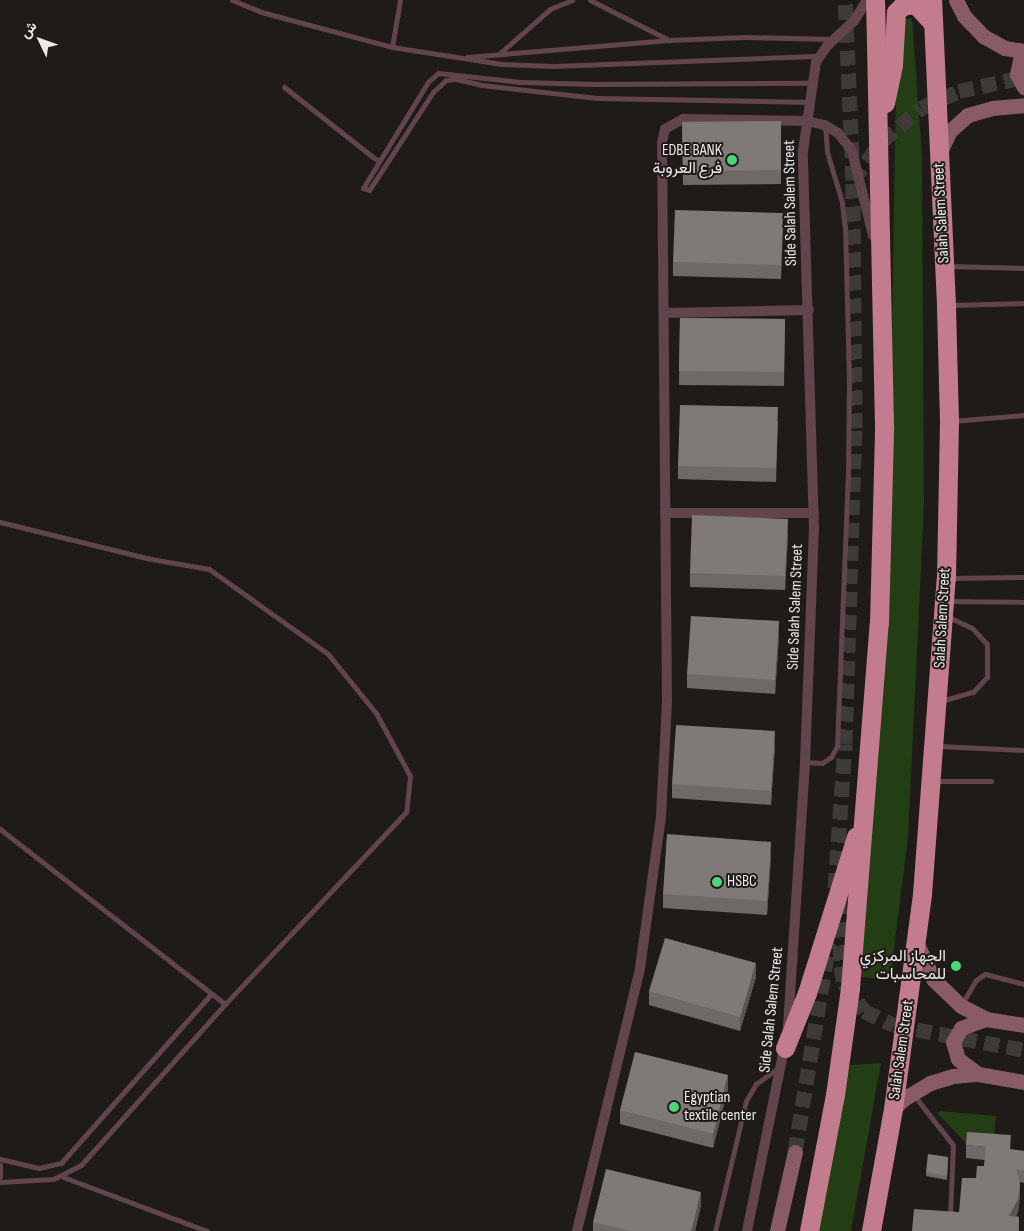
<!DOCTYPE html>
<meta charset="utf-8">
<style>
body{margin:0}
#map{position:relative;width:1024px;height:1231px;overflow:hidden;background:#1f1b19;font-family:"Sofia Sans Condensed",Vazirmatn,sans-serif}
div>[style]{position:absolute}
.green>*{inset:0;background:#233e14}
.secondary-tunnel>*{height:15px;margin-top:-7.5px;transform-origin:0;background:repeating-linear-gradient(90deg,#3e3a38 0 15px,transparent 0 23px)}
.lane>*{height:5px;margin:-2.5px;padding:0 2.5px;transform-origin:2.5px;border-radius:2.5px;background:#62444c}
.street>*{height:10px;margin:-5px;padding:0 5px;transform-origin:5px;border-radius:5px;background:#62444c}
.secondary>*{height:15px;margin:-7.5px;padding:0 7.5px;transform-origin:7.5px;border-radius:7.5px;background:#895b67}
.highway>*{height:19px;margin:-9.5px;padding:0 9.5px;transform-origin:9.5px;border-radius:9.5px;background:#c37b8e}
.wall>*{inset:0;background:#6d6967}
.shaded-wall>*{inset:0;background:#595554}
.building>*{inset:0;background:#7f7a78}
.dots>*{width:14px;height:14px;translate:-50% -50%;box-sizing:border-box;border:2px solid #1f1b19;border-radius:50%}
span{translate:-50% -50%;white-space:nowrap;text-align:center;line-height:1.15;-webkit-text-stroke:4px #1f1b19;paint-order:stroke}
.poi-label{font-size:16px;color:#edeae9}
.right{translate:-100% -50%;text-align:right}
.left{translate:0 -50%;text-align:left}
.street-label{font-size:16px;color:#edeae9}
.north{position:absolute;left:15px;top:15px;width:50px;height:50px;-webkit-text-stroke:4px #1f1b19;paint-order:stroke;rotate:312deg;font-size:14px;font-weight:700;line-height:20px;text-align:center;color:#edeae9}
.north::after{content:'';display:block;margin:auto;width:18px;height:22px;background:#edeae9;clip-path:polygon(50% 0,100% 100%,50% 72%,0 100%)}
</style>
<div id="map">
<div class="green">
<div style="clip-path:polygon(912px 18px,922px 156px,924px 505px,908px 838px,890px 980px,861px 977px,888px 582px,897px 21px)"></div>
<div style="clip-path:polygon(881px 1063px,851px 1231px,818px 1231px,850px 1065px)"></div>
<div style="clip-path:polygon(940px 1111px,996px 1116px,993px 1147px,967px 1144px,937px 1113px)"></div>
</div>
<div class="secondary-tunnel">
<div style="left:853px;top:180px;width:49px;rotate:-53.4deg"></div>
<div style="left:882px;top:141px;width:51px;rotate:-40.2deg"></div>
<div style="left:921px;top:108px;width:42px;rotate:-24.1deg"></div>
<div style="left:959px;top:91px;width:66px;rotate:-12.2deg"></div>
<div style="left:835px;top:888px;width:144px;rotate:-86deg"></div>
<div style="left:845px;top:744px;width:316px;rotate:-88.2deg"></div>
<div style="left:855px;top:428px;width:248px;rotate:-90.5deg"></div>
<div style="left:853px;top:180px;width:180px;rotate:-92.5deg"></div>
<div style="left:839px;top:899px;width:67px;rotate:88.3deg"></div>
<div style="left:841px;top:966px;width:17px;rotate:80deg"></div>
<div style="left:844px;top:983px;width:34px;rotate:54deg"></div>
<div style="left:864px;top:1011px;width:33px;rotate:25deg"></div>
<div style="left:894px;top:1025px;width:132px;rotate:10.9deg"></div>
<div style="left:795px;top:1152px;width:212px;rotate:-80.8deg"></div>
</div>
<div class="lane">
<div style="left:232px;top:0;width:35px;rotate:22deg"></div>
<div style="left:265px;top:13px;width:131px;rotate:15deg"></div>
<div style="left:392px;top:47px;width:111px;rotate:8.8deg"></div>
<div style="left:502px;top:64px;width:52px;rotate:2.2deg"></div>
<div style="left:554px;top:66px;width:265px;rotate:-2.2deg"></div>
<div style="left:590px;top:0;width:89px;rotate:26.9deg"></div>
<div style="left:392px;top:47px;width:48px;rotate:-80.3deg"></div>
<div style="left:499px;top:54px;width:68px;rotate:-41.4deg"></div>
<div style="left:550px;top:9px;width:24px;rotate:-22deg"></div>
<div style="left:467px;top:57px;width:203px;rotate:-4.8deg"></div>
<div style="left:669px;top:40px;width:76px;rotate:-2.3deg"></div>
<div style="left:745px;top:37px;width:87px;rotate:1.3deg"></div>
<div style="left:284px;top:87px;width:120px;rotate:38.2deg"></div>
<div style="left:811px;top:102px;width:214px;rotate:-178.9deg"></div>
<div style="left:597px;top:98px;width:116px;rotate:-173.6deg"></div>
<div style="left:482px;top:85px;width:28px;rotate:-167deg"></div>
<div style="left:455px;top:79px;width:9px;rotate:174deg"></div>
<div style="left:446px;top:80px;width:18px;rotate:137deg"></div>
<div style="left:433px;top:92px;width:117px;rotate:123.1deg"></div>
<div style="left:369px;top:190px;width:6px;rotate:-162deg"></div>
<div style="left:363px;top:188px;width:124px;rotate:-58.5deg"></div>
<div style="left:428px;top:82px;width:13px;rotate:-42deg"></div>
<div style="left:438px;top:73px;width:83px;rotate:6.2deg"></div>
<div style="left:521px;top:82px;width:73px;rotate:1.6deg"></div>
<div style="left:594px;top:84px;width:219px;rotate:-0.3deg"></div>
<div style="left:947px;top:266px;width:77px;rotate:1.5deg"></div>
<div style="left:950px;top:305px;width:74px;rotate:-1.5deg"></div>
<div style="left:952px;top:421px;width:72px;rotate:-4.8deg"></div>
<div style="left:0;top:522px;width:155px;rotate:13.8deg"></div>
<div style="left:151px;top:559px;width:59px;rotate:9.8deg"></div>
<div style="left:209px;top:569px;width:146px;rotate:35.5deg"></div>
<div style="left:328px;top:654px;width:76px;rotate:50.9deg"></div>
<div style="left:376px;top:713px;width:72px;rotate:61.6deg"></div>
<div style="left:410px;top:776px;width:36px;rotate:96deg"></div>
<div style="left:406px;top:812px;width:264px;rotate:133.3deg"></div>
<div style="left:225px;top:1004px;width:216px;rotate:131.8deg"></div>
<div style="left:81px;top:1165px;width:31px;rotate:153deg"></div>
<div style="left:53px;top:1179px;width:53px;rotate:176.8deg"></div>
<div style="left:950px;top:578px;width:74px;rotate:-0.8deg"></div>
<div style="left:947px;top:601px;width:77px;rotate:0.7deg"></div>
<div style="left:941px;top:701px;width:33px;rotate:-16deg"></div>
<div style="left:973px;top:692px;width:21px;rotate:-47deg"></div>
<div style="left:987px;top:677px;width:33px;rotate:-90deg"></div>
<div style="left:987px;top:644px;width:22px;rotate:-133deg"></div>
<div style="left:972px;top:628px;width:29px;rotate:-155deg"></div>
<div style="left:938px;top:746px;width:86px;rotate:2.7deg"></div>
<div style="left:805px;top:762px;width:17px;rotate:3deg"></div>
<div style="left:822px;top:763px;width:11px;rotate:-34deg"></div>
<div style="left:831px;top:757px;width:13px;rotate:-61deg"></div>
<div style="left:837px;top:746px;width:270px;rotate:-87.7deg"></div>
<div style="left:848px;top:476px;width:96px;rotate:-89.4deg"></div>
<div style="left:849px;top:380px;width:152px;rotate:-91.5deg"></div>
<div style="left:845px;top:228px;width:26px;rotate:-97deg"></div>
<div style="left:842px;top:202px;width:52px;rotate:-106.7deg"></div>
<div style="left:827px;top:152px;width:26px;rotate:-94deg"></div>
<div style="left:935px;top:781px;width:56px"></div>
<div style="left:0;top:829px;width:285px;rotate:37.9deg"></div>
<div style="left:962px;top:1004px;width:28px;rotate:-60deg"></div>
<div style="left:976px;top:980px;width:11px;rotate:-34deg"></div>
<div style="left:985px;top:974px;width:40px;rotate:14.4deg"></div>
<div style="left:913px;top:1094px;width:65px;rotate:51.9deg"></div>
<div style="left:953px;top:1145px;width:71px;rotate:92.4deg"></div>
<div style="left:0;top:1159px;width:40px;rotate:13deg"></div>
<div style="left:39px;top:1168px;width:23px;rotate:-13deg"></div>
<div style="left:61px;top:1163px;width:226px;rotate:-48.4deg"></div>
<div style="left:0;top:1165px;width:12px;rotate:90deg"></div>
<div style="left:63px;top:1177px;width:154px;rotate:20.6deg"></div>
<div style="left:715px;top:1231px;width:134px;rotate:-76.6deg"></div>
<div style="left:746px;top:1101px;width:20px;rotate:-60deg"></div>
<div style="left:756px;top:1084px;width:27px;rotate:-36deg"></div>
</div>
<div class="street">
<div style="left:664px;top:313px;width:145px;rotate:-1.2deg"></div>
<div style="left:665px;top:513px;width:149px"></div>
<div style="left:788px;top:1026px;width:265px;rotate:-86.3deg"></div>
<div style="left:805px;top:762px;width:231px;rotate:-87.8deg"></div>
<div style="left:814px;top:531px;width:380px;rotate:-91.7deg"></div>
<div style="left:803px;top:151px;width:90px;rotate:-81.7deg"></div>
<div style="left:816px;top:62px;width:19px;rotate:-55deg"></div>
<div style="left:827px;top:46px;width:37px;rotate:-43deg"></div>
<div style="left:854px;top:21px;width:25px;rotate:-58deg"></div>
<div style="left:577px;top:1231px;width:270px;rotate:-76.5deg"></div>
<div style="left:640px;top:968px;width:153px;rotate:-82.1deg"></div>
<div style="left:661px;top:816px;width:115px;rotate:-87deg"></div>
<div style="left:667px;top:701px;width:558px;rotate:-90.51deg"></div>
<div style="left:662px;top:143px;width:14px;rotate:-78deg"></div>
<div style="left:665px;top:129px;width:21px;rotate:-29deg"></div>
<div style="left:683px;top:119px;width:124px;rotate:0.9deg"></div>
<div style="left:807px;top:121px;width:18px;rotate:13deg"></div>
<div style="left:825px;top:125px;width:15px;rotate:32deg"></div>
<div style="left:838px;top:133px;width:23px;rotate:52deg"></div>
<div style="left:852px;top:151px;width:87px;rotate:76deg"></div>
<div style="left:747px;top:1231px;width:190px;rotate:-78.5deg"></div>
</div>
<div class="secondary">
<div style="left:956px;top:0;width:18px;rotate:63deg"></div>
<div style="left:964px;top:16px;width:28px;rotate:46deg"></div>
<div style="left:983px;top:36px;width:25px;rotate:29deg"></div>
<div style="left:1005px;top:48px;width:19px;rotate:9deg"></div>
<div style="left:1022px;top:51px;width:24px;rotate:102deg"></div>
<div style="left:1017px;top:74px;width:15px;rotate:62deg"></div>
<div style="left:940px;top:152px;width:23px;rotate:-65deg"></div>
<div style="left:950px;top:131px;width:24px;rotate:-42deg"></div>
<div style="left:968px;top:115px;width:25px;rotate:-16deg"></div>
<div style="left:992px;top:108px;width:32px;rotate:-5deg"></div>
<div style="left:917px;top:944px;width:40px;rotate:65deg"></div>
<div style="left:934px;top:980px;width:37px;rotate:44deg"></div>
<div style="left:961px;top:1006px;width:28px;rotate:27deg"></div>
<div style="left:986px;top:1019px;width:38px;rotate:9deg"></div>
<div style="left:978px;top:1074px;width:25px;rotate:-143deg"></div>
<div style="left:958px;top:1059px;width:18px;rotate:-106deg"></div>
<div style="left:953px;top:1042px;width:16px;rotate:-60deg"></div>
<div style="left:961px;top:1028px;width:27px;rotate:-20deg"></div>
<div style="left:893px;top:1109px;width:16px;rotate:-43deg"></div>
<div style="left:905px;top:1098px;width:29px;rotate:-31deg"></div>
<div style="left:930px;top:1083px;width:24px;rotate:-17deg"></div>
<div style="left:953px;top:1076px;width:25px;rotate:-5deg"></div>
<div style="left:978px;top:1074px;width:47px;rotate:9.9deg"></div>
<div style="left:777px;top:1231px;width:81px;rotate:-77.2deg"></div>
</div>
<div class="highway">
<div style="left:885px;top:103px;width:39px;rotate:-78deg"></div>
<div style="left:893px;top:65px;width:53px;rotate:-86.8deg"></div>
<div style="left:896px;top:12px;width:8px;rotate:-45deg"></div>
<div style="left:902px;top:6px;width:13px;rotate:-9deg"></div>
<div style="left:915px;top:4px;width:23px;rotate:47deg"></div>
<div style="left:785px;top:1048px;width:59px;rotate:-68.2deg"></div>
<div style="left:807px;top:993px;width:164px;rotate:-72.6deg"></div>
<div style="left:809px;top:1231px;width:138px;rotate:-79.2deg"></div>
<div style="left:835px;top:1095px;width:108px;rotate:-82deg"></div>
<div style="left:850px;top:988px;width:366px;rotate:-85.5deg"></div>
<div style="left:879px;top:623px;width:197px;rotate:-88.5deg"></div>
<div style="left:884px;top:426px;width:426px;rotate:-91.2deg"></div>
<div style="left:871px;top:1231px;width:124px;rotate:-79.8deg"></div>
<div style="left:893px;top:1109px;width:217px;rotate:-82.3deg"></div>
<div style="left:922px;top:894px;width:317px;rotate:-85.7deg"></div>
<div style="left:946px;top:578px;width:157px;rotate:-88.9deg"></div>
<div style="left:949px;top:421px;width:116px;rotate:-91.5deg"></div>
<div style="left:946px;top:305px;width:305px;rotate:-92.6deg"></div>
</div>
<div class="wall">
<div style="clip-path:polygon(781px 121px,781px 184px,683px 185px,682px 122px)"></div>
<div style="clip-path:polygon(783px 227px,781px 279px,673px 276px,673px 262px)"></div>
<div style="clip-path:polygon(680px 318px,785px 319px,784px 386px,679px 385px)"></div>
<div style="clip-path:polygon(778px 421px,776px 482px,678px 479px,678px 466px)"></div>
<div style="clip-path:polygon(788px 533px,785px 590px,690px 587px,690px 573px)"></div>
<div style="clip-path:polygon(779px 635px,775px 694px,687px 688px,687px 674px)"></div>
<div style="clip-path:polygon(775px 745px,771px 805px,672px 798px,672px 784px)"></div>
<div style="clip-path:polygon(771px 856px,767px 915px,663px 908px,663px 894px)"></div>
<div style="clip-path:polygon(756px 977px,740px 1031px,649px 1005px,649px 991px)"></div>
<div style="clip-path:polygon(728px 1089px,713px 1148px,620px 1124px,620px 1110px)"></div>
<div style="clip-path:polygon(966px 1145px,1024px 1151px,1024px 1183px,1020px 1182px,1020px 1197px,1018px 1212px,1016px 1216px,1019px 1217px,1019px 1231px,908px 1231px,912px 1231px,959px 1212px,976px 1178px,984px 1166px,985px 1160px,966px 1158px)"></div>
<div style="clip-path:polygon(948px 1157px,947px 1180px,926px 1176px,926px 1172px)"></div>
<div style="clip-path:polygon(701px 1205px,695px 1231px,593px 1231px,593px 1222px)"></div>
</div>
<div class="shaded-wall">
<div style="clip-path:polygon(788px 519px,788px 533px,785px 590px,785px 576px)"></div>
<div style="clip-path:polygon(779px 621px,779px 635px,775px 694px,775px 680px)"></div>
<div style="clip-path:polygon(775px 731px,775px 745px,771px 805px,771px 791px)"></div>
<div style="clip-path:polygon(771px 842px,771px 856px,767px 915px,767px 901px)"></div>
<div style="clip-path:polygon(756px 963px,756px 977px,740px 1031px,740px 1017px)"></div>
<div style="clip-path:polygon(728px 1075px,728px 1089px,713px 1148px,713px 1134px)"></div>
<div style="clip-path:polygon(1020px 1184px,1020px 1197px,1018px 1212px,1009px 1229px,1009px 1216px)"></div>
<div style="clip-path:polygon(701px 1192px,701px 1205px,695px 1231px,691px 1231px)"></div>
</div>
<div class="building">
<div style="clip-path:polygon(781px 121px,781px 170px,683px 171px,682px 122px)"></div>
<div style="clip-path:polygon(675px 210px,783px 213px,781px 265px,673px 262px)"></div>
<div style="clip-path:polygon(680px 318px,785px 319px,784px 372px,679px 371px)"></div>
<div style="clip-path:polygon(680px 405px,778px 407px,776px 468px,678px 466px)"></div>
<div style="clip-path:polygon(692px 515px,788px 519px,785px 576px,690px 573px)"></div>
<div style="clip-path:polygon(691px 616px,779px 621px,775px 680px,687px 674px)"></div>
<div style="clip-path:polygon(676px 725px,775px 731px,771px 791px,672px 784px)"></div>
<div style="clip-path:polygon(667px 834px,771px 842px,767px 901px,663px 894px)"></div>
<div style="clip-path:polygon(665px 938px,756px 963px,740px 1017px,649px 991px)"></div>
<div style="clip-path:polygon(635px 1052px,728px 1075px,713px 1134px,620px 1110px)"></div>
<div style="clip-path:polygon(967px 1132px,1011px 1135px,1010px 1149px,1024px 1151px,1024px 1170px,1016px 1169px,1020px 1184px,1018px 1199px,1009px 1216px,1019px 1217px,1018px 1231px,908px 1231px,912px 1231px,914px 1209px,959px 1212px,962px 1178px,976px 1178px,977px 1166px,984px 1166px,986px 1147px,966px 1145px)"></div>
<div style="clip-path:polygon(928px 1154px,948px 1157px,947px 1176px,926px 1172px)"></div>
<div style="clip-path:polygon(606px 1169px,701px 1192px,691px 1231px,632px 1231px,593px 1222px)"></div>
</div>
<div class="dots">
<div style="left:732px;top:160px;background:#4dd676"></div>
<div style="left:717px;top:882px;background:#4dd676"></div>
<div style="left:956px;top:966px;background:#4dd676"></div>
<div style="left:674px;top:1107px;background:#4dd676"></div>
</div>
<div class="poi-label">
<span class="right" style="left:722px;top:160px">EDBE BANK<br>فرع العروبة</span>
<span class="left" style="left:727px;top:882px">HSBC</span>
<span class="right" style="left:946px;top:966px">الجهاز المركزي<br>للمحاسبات</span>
<span class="left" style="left:684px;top:1107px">Egyptian<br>textile center</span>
</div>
<div class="street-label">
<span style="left:791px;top:203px;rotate:-91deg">Side Salah Salem Street</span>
<span style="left:942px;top:213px;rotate:-93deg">Salah Salem Street</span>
<span style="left:796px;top:607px;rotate:-88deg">Side Salah Salem Street</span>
<span style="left:943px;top:618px;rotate:-87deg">Salah Salem Street</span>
<span style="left:772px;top:1010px;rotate:-84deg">Side Salah Salem Street</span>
<span style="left:902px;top:1050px;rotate:-82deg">Salah Salem Street</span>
</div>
<div class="north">ش</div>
</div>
